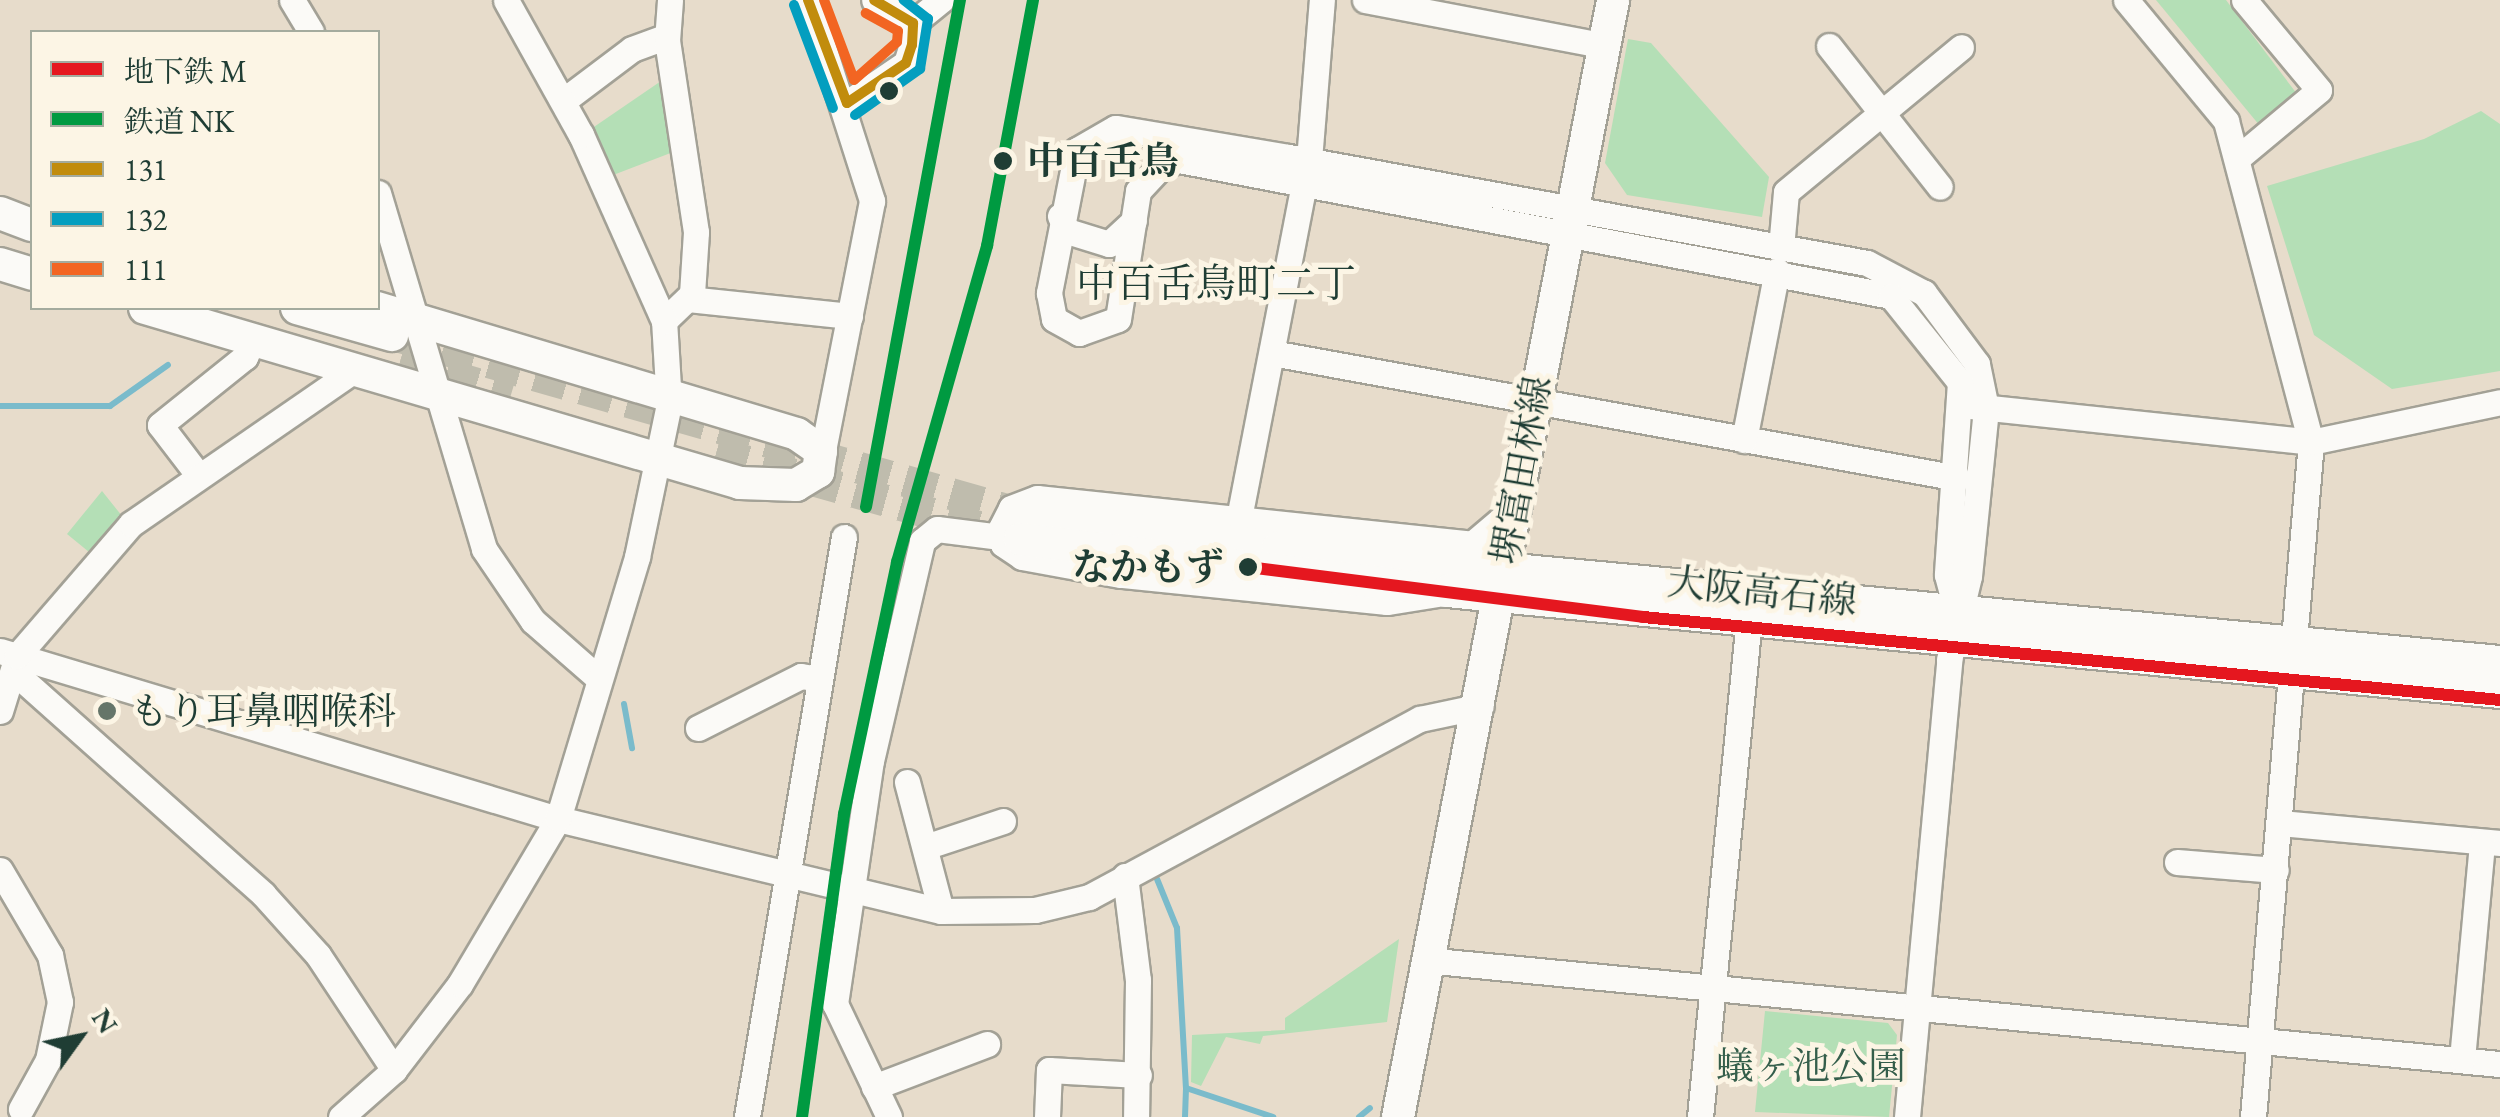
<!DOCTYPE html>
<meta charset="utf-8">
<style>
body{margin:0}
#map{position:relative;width:2500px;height:1117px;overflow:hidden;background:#e7dccb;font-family:"EB Garamond","Noto Serif JP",serif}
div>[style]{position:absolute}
.green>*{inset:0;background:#b4dfb6}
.stream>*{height:6px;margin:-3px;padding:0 3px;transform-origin:3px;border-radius:3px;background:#7abbcb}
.major-tunnel>*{height:32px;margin-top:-16px;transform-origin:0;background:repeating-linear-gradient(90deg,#bfbcad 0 32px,transparent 0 48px)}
.roads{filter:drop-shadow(2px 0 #a3a196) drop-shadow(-2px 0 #a3a196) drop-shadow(0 2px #a3a196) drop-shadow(0 -2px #a3a196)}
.minor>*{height:25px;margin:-12.5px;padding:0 12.5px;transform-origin:12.5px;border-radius:12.5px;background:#fbfaf7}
.major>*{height:32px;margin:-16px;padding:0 16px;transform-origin:16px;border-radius:16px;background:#fbfaf7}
.bus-1>*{height:10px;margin:-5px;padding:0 5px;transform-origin:5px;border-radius:5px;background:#c18c0d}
.bus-2>*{height:10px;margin:-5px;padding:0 5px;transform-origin:5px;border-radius:5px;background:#039ebf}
.bus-3>*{height:10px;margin:-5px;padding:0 5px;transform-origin:5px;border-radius:5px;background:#f26522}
.rail-1>*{height:12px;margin:-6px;padding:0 6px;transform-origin:6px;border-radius:6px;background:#009a41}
.metro-1>*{height:12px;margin:-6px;padding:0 6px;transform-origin:6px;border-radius:6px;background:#e5171f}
.dots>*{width:28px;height:28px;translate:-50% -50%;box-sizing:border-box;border:5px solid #fcf5e5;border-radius:50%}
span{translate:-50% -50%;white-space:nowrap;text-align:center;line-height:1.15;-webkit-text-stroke:10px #fcf5e5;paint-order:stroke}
.stop-label{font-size:38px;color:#1f3d34;font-weight:700}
.left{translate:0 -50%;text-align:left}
.right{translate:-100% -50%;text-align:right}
.street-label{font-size:38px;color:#1f3d34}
.poi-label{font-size:38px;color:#1f3d34}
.park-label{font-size:38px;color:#345e4b}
.neighbourhood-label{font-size:40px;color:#1f3d34}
.legend{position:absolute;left:30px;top:30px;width:350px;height:280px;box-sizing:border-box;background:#fcf5e5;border:2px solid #a4ab9e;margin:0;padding:12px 18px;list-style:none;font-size:30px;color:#1f3d34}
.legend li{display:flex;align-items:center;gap:20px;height:50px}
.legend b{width:50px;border:2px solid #a4ab9e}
.north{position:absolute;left:30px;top:987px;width:100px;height:100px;-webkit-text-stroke:8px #fcf5e5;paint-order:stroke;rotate:57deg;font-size:28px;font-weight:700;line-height:40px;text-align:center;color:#1f3d34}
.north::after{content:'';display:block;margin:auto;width:35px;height:45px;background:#1f3d34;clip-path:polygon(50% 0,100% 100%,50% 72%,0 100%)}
</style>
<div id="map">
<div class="green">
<div style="clip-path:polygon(2156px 0,2226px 0,2297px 94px,2260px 126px)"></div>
<div style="clip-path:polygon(1628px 39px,1651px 43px,1769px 177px,1762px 217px,1627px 195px,1605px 163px)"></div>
<div style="clip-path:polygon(664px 79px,681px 149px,608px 177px,588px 131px)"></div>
<div style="clip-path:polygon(2481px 111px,2500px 124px,2500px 371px,2392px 389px,2314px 335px,2267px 186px,2424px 139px)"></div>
<div style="clip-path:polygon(102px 491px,126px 521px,89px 552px,67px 534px)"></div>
<div style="clip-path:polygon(1399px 939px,1387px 1022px,1263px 1036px,1260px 1044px,1226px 1037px,1201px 1086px,1191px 1082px,1192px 1035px,1285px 1030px,1285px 1018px)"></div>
<div style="clip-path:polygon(1765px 1011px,1888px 1023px,1897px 1035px,1889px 1117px,1755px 1112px)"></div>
</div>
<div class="stream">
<div style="left:0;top:406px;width:110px"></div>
<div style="left:110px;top:406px;width:71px;rotate:-35.3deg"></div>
<div style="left:624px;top:704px;width:45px;rotate:79.7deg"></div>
<div style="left:1157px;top:879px;width:53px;rotate:67.8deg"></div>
<div style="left:1177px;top:928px;width:160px;rotate:86.8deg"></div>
<div style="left:1185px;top:1117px;width:29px;rotate:-88deg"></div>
<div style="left:1186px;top:1088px;width:92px;rotate:18.4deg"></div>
<div style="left:1359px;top:1117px;width:14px;rotate:-39deg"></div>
</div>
<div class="major-tunnel">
<div style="left:397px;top:336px;width:653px;rotate:15.91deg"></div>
<div style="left:400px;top:361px;width:116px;rotate:16.6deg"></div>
<div style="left:716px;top:453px;width:281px;rotate:15.7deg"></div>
</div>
<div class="roads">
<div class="minor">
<div style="left:292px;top:0;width:37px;rotate:59deg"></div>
<div style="left:808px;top:0;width:211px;rotate:72.3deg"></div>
<div style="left:872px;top:201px;width:270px;rotate:101.1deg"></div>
<div style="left:1365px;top:0;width:240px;rotate:10.8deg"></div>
<div style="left:2126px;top:0;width:157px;rotate:50.4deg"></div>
<div style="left:2226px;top:121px;width:332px;rotate:75.2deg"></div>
<div style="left:2311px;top:442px;width:677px;rotate:94.91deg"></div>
<div style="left:913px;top:23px;width:36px;rotate:-39deg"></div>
<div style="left:1829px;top:46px;width:179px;rotate:51.8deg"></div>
<div style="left:563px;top:101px;width:86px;rotate:-37deg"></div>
<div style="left:632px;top:49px;width:37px;rotate:-20deg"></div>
<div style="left:847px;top:103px;width:71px;rotate:-34.1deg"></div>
<div style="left:906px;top:63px;width:19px;rotate:-72deg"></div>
<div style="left:912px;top:45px;width:22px;rotate:-87deg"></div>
<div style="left:913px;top:23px;width:45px;rotate:-149.5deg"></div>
<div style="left:2239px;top:157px;width:104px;rotate:-39.9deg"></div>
<div style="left:2319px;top:90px;width:117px;rotate:-129.8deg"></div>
<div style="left:1309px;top:160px;width:161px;rotate:-85.4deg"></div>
<div style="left:378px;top:193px;width:371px;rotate:73.4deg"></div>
<div style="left:484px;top:549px;width:87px;rotate:55.8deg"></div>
<div style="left:533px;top:621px;width:86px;rotate:41.2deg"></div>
<div style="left:1060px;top:216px;width:17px;rotate:65deg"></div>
<div style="left:1067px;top:231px;width:44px;rotate:17.2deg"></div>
<div style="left:1109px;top:244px;width:34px;rotate:-43deg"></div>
<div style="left:1781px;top:248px;width:56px;rotate:-84.9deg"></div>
<div style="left:1786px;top:192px;width:227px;rotate:-39.6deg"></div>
<div style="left:688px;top:299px;width:163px;rotate:6deg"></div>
<div style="left:664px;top:321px;width:39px;rotate:-44deg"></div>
<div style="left:692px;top:294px;width:62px;rotate:-86.3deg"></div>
<div style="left:696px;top:232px;width:193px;rotate:-98.6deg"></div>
<div style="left:667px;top:41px;width:41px;rotate:-85.8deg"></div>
<div style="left:1272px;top:353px;width:697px;rotate:10.33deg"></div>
<div style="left:1971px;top:406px;width:342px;rotate:6deg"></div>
<div style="left:2311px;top:442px;width:193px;rotate:-11.9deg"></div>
<div style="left:1744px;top:440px;width:173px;rotate:-79deg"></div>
<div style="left:199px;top:476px;width:64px;rotate:-127.4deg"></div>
<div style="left:160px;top:425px;width:109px;rotate:-38.7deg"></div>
<div style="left:245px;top:357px;width:19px;rotate:-65deg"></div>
<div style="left:1238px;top:523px;width:347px;rotate:-79deg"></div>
<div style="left:1438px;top:594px;width:52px;rotate:171.1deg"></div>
<div style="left:1387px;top:602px;width:268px;rotate:-174.2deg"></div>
<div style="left:1120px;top:575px;width:100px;rotate:-169.6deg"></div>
<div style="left:1022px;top:557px;width:23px;rotate:-146deg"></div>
<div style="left:1003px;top:544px;width:16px;rotate:-97deg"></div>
<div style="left:1001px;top:528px;width:22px;rotate:-63deg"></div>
<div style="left:1011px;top:508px;width:28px;rotate:-21deg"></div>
<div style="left:1037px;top:498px;width:437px;rotate:6deg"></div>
<div style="left:1472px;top:544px;width:50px;rotate:-40.1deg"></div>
<div style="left:0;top:651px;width:583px;rotate:16.76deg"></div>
<div style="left:558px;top:819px;width:394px;rotate:13.5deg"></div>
<div style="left:941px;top:911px;width:94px;rotate:-0.6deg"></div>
<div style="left:1035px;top:910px;width:56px;rotate:-13.5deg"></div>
<div style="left:1089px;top:897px;width:376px;rotate:-28.3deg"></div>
<div style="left:1420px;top:719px;width:62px;rotate:-12deg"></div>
<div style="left:14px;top:672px;width:334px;rotate:41.7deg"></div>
<div style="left:263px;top:894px;width:82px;rotate:48deg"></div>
<div style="left:318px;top:955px;width:138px;rotate:56.5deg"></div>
<div style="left:0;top:711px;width:58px;rotate:-72.8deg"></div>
<div style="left:17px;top:656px;width:174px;rotate:-49.2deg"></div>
<div style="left:131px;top:524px;width:271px;rotate:-34.6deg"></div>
<div style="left:698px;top:728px;width:115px;rotate:-26.8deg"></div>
<div style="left:801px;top:676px;width:18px;rotate:9deg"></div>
<div style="left:907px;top:782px;width:133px;rotate:75.2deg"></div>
<div style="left:2280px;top:823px;width:221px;rotate:5.2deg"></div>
<div style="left:928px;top:846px;width:79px;rotate:-18.4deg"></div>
<div style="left:2177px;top:862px;width:99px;rotate:4.6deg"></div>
<div style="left:0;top:870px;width:99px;rotate:59.5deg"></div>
<div style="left:50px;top:955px;width:48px;rotate:78deg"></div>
<div style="left:60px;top:1002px;width:59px;rotate:101.7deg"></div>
<div style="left:48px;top:1060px;width:56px;rotate:118.9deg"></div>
<div style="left:1125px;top:876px;width:105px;rotate:82.9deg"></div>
<div style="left:1138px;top:980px;width:137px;rotate:90.8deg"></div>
<div style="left:1425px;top:960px;width:1080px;rotate:5.53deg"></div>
<div style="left:2462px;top:1059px;width:218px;rotate:-84.7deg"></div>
<div style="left:874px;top:1087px;width:121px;rotate:-20.8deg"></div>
<div style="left:341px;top:1117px;width:71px;rotate:-41.6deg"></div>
<div style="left:394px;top:1070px;width:108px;rotate:-52.5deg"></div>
<div style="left:460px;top:984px;width:192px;rotate:-59.3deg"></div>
<div style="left:558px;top:819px;width:274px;rotate:-73.2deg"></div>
<div style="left:637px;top:557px;width:156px;rotate:-78.2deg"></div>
<div style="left:669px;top:404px;width:83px;rotate:-93.4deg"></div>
<div style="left:664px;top:321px;width:204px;rotate:-114deg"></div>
<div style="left:581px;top:135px;width:154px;rotate:-119.1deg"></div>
<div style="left:747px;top:1117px;width:588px;rotate:-80.51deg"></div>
<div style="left:889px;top:1117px;width:125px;rotate:-115.5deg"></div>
<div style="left:835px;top:1004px;width:246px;rotate:-81.6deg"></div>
<div style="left:871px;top:761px;width:226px;rotate:-76.9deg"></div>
<div style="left:922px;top:541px;width:19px;rotate:-39deg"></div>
<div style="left:937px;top:529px;width:64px;rotate:7.2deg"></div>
<div style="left:1047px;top:1117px;width:47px;rotate:-87.6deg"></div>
<div style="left:1049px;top:1070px;width:90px;rotate:3.2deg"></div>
<div style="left:1700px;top:1117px;width:500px;rotate:-84.38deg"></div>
<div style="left:1907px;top:1117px;width:459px;rotate:-84.7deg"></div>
<div style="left:1949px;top:660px;width:86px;rotate:-76.6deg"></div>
<div style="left:1969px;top:576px;width:169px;rotate:-84.2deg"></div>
<div style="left:1986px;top:408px;width:45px;rotate:-101.6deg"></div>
<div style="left:1977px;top:364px;width:89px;rotate:-126.7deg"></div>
<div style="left:1924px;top:293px;width:64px;rotate:-152.2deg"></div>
<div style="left:1867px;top:263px;width:588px;rotate:-169.61deg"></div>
<div style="left:1289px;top:157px;width:176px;rotate:-170.5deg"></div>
<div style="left:1115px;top:128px;width:44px;rotate:149.9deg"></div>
<div style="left:1077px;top:150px;width:146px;rotate:101.1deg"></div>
<div style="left:1049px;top:293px;width:26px;rotate:79deg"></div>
<div style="left:1054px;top:319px;width:29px;rotate:29deg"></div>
<div style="left:1079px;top:333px;width:41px;rotate:-19.7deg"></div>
<div style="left:1118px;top:319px;width:130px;rotate:-81.1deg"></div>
<div style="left:1138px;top:191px;width:35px;rotate:-47deg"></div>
<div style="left:1162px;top:165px;width:18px;rotate:-16deg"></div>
<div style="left:1179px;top:160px;width:725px;rotate:10.81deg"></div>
<div style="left:1891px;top:296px;width:110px;rotate:51.3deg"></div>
<div style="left:1960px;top:382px;width:193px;rotate:93.9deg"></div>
<div style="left:1947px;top:575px;width:35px;rotate:75deg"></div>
</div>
<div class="major">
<div style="left:0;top:213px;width:34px;rotate:21deg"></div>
<div style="left:0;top:264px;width:34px;rotate:17deg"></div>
<div style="left:145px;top:308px;width:620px;rotate:16.39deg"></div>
<div style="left:740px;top:483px;width:56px;rotate:2deg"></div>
<div style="left:796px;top:485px;width:26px;rotate:-31deg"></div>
<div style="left:818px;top:472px;width:21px;rotate:-82deg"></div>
<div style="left:821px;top:451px;width:29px;rotate:-145deg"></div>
<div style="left:797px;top:434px;width:439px;rotate:-163.3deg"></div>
<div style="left:297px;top:308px;width:99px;rotate:15.9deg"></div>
<div style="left:1025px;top:515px;width:255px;rotate:7.4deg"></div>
<div style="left:1278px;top:548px;width:1227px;rotate:5.33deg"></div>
<div style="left:1020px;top:539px;width:430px;rotate:6.9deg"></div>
<div style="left:1447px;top:591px;width:1058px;rotate:5.48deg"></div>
<div style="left:1398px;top:1117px;width:1138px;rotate:-79.1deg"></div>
</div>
</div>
<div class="bus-1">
<div style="left:808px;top:0;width:110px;rotate:69.3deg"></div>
<div style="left:847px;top:103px;width:71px;rotate:-34.1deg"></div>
<div style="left:906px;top:63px;width:19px;rotate:-72deg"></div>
<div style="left:912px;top:45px;width:22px;rotate:-87deg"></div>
<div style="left:913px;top:23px;width:45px;rotate:-149.5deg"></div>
</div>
<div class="bus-2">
<div style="left:794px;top:5px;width:110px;rotate:69.3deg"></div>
<div style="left:855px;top:115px;width:80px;rotate:-35.3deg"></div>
<div style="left:920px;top:69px;width:51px;rotate:-80.9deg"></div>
<div style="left:928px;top:19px;width:31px;rotate:-142deg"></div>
</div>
<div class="bus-3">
<div style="left:824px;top:0;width:85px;rotate:69.4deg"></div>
<div style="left:854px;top:80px;width:57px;rotate:-41.5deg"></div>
<div style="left:897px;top:42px;width:11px;rotate:-85deg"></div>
<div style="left:898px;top:31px;width:37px;rotate:-151deg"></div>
</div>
<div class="rail-1">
<div style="left:866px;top:507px;width:516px;rotate:-79.5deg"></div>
<div style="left:802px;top:1117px;width:306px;rotate:-82.1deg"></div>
<div style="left:844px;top:814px;width:258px;rotate:-78.1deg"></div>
<div style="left:897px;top:562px;width:329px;rotate:-74.1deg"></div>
<div style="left:987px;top:246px;width:250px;rotate:-79.4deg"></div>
</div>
<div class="metro-1">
<div style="left:1248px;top:567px;width:398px;rotate:7.2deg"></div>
<div style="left:1643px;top:617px;width:861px;rotate:5.53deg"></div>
</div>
<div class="dots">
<div style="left:889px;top:91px;background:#1f3d34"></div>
<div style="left:1003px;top:161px;background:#1f3d34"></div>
<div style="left:1248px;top:567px;background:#1f3d34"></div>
<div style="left:107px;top:711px;background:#657569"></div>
</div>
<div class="stop-label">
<span class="left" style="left:1027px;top:161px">中百舌鳥</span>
<span class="right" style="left:1224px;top:567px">なかもず</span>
</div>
<div class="street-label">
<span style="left:1521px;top:470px;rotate:-80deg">堺富田林線</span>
<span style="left:1762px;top:591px;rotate:6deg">大阪高石線</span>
</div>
<div class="poi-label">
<span class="left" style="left:130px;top:711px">もり耳鼻咽喉科</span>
</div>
<div class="park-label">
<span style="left:1811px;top:1066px">蟻ヶ池公園</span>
</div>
<div class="neighbourhood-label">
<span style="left:1216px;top:283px">中百舌鳥町二丁</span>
</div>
<ul class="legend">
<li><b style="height:12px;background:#e5171f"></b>地下鉄 M</li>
<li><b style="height:12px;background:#009a41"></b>鉄道 NK</li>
<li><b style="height:12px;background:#c18c0d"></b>131</li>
<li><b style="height:12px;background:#039ebf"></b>132</li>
<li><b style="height:12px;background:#f26522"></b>111</li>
</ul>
<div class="north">N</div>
</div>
